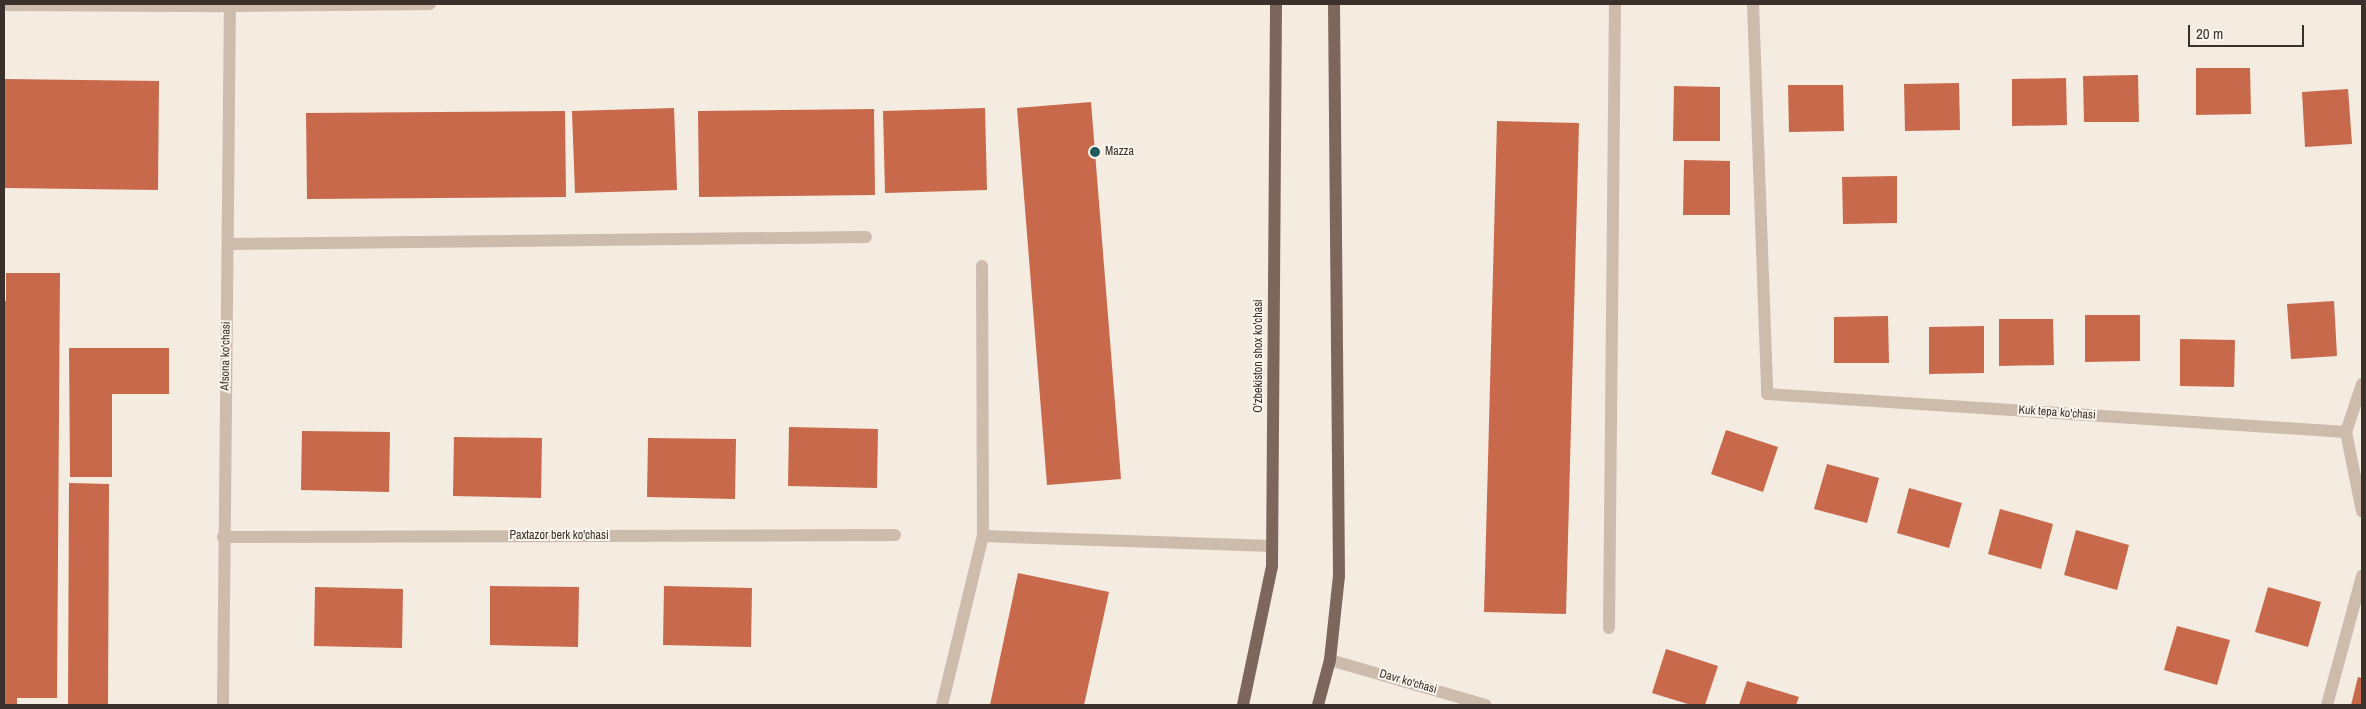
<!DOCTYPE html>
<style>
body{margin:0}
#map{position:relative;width:2366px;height:709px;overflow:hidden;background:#f4ebe1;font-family:"Archivo Narrow",sans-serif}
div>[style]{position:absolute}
.building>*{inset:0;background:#c8694b}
.lane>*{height:12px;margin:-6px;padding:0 6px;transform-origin:6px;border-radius:6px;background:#cdbbac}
.street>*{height:12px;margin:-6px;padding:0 6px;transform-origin:6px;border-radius:6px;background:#cdbbac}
.primary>*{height:12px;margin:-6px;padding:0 6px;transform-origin:6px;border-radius:6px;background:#7d675c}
.dots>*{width:14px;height:14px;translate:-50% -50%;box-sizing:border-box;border:2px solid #fbf5ee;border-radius:50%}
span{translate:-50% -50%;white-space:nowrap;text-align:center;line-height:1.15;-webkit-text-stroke:4px #fbf5ee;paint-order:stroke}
.poi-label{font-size:12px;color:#3b302b}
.left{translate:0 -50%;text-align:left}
.street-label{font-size:12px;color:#3b302b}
.frame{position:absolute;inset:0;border:5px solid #3b302b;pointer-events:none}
.scale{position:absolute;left:2188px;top:25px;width:116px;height:22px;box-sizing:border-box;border:2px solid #3b302b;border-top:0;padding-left:6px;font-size:15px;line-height:18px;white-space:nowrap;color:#3b302b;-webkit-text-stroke:4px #fbf5ee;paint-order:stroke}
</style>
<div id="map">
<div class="building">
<div style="clip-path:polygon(2196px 68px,2250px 68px,2251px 114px,2196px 115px)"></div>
<div style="clip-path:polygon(2138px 75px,2139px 122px,2084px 122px,2083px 76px)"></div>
<div style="clip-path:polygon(2066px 78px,2067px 125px,2012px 126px,2012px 79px)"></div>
<div style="clip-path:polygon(4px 79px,159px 81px,158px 190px,4px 188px)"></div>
<div style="clip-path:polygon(1959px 83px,1960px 130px,1905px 131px,1904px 84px)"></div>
<div style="clip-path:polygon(1788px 85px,1843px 85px,1844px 131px,1789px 132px)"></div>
<div style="clip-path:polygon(1674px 86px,1720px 87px,1720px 141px,1673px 141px)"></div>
<div style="clip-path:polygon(2348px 89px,2352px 144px,2305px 147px,2302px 92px)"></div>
<div style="clip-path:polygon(1091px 102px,1121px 479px,1047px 485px,1017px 108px)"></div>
<div style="clip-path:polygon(674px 108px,677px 190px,575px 193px,572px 111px)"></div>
<div style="clip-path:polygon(985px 108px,987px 190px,885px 193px,883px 111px)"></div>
<div style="clip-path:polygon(874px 109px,875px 195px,699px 197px,698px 111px)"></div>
<div style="clip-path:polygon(565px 111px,566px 197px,307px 199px,306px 113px)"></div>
<div style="clip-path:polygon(1497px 121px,1579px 123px,1566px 614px,1484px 612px)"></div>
<div style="clip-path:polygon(1684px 160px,1730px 161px,1730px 215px,1683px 215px)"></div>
<div style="clip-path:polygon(1897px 176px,1897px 223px,1843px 224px,1842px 177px)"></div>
<div style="clip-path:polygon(6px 273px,60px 273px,57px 698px,17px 698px,17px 705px,4px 705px,4px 301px,6px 301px)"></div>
<div style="clip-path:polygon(2334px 301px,2337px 356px,2291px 359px,2287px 304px)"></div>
<div style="clip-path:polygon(2085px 315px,2140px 315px,2140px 361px,2085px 362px)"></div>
<div style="clip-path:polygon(1888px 316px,1889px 363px,1834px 363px,1834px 317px)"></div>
<div style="clip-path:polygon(1999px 319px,2053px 319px,2054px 365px,1999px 366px)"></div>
<div style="clip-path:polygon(1984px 326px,1984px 373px,1929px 374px,1929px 327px)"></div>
<div style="clip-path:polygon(2180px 339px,2235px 340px,2234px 387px,2180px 386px)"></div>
<div style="clip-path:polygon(69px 348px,169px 348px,169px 394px,112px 394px,112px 477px,70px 477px)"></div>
<div style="clip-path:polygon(789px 427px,878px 429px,877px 488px,788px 486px)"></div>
<div style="clip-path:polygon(1726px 430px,1778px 447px,1763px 492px,1711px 474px)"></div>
<div style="clip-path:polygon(302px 431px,390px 432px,389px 492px,301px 490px)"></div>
<div style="clip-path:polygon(454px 437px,542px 438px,541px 498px,453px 496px)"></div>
<div style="clip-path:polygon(648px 438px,736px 439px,735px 499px,647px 497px)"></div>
<div style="clip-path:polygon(1827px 464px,1879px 478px,1867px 523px,1814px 509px)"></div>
<div style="clip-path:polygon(69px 483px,109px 484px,108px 705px,68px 705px)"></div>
<div style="clip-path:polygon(1909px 488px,1962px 503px,1949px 548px,1897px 533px)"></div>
<div style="clip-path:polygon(2000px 509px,2053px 524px,2041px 569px,1988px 554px)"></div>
<div style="clip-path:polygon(2076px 530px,2129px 545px,2117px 590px,2064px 575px)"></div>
<div style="clip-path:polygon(1018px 573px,1109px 592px,1084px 705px,990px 705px)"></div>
<div style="clip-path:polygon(490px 586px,579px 587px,578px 647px,490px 645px)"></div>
<div style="clip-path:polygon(664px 586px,752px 588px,751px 647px,663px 645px)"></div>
<div style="clip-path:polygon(315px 587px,403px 589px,402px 648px,314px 646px)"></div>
<div style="clip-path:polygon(2268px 587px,2321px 602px,2308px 647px,2255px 632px)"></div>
<div style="clip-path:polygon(2177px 626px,2230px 640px,2217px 685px,2164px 670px)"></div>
<div style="clip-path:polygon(1666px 649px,1718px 666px,1705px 705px,1691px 705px,1652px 693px)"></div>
<div style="clip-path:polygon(2358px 677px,2362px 678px,2362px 705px,2351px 705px)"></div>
<div style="clip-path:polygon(1747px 681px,1799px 697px,1796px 705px,1739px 705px)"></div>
</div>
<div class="lane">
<div style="left:1753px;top:4px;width:390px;rotate:87.9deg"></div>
</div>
<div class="street">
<div style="left:4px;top:5px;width:226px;rotate:0.3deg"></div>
<div style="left:230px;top:6px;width:200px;rotate:-0.6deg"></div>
<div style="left:228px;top:244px;width:638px;rotate:-0.63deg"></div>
<div style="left:2362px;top:384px;width:51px;rotate:108.4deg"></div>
<div style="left:2346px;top:432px;width:81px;rotate:78.6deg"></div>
<div style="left:1767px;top:394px;width:580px;rotate:3.75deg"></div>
<div style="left:983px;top:536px;width:289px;rotate:2deg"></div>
<div style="left:223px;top:537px;width:672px;rotate:-0.17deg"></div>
<div style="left:1609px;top:628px;width:624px;rotate:-89.45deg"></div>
<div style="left:1330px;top:660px;width:162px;rotate:16.1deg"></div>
<div style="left:223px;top:705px;width:699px;rotate:-89.43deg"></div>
<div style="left:942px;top:705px;width:174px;rotate:-76.4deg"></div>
<div style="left:983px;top:536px;width:270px;rotate:-90.2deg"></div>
<div style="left:2327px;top:705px;width:134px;rotate:-74.8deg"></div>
</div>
<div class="primary">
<div style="left:1243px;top:705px;width:142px;rotate:-78.2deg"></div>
<div style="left:1272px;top:566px;width:562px;rotate:-89.59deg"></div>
<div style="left:1318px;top:705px;width:47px;rotate:-75.1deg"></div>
<div style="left:1330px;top:660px;width:84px;rotate:-83.9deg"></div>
<div style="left:1339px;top:576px;width:572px;rotate:-90.5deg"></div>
</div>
<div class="dots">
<div style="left:1095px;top:152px;background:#1f5a5e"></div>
</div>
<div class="poi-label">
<span class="left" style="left:1105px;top:152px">Mazza</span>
</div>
<div class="street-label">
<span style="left:226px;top:356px;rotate:-89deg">Afsona ko'chasi</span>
<span style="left:1259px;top:356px;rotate:-90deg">O'zbekiston shox ko'chasi</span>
<span style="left:2057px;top:413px;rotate:4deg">Kuk tepa ko'chasi</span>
<span style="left:559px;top:536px">Paxtazor berk ko'chasi</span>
<span style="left:1408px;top:682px;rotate:16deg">Davr ko'chasi</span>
</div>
<div class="frame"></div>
<div class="scale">20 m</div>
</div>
